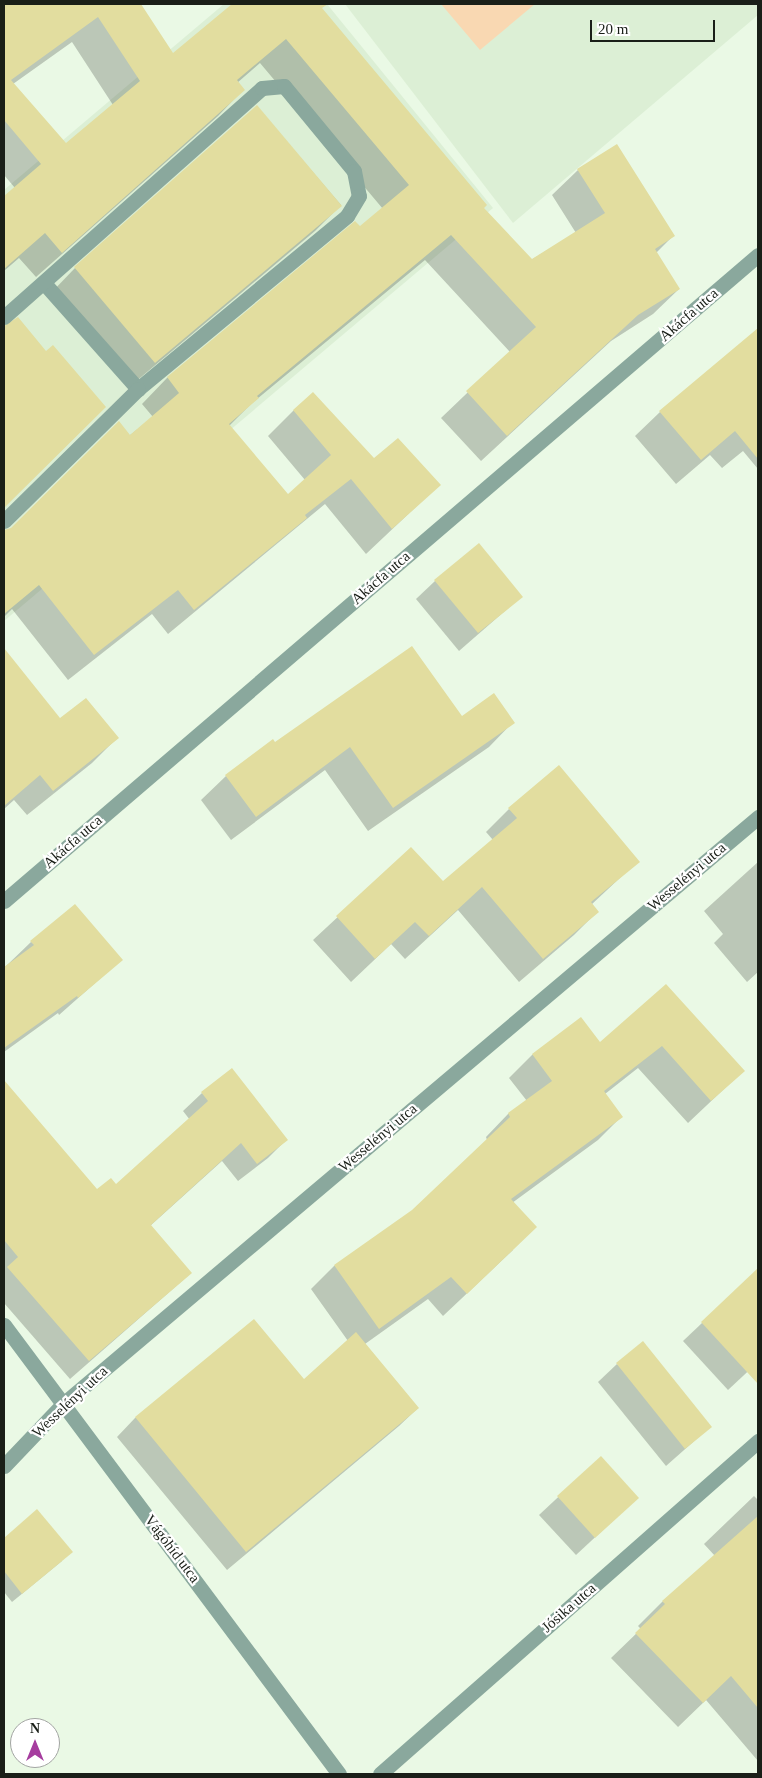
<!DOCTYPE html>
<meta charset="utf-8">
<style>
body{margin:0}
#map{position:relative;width:762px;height:1778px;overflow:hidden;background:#eaf9e5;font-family:"Times New Roman",serif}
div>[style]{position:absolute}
.built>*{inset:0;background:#dcefd5}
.green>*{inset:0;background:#f9d8b2}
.shadow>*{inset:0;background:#0003}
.building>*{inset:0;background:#e2dd9f}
.minor>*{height:15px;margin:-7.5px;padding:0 7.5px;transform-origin:7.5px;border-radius:7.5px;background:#8aa89d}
span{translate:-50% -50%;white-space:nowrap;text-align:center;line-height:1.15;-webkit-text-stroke:4.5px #fff;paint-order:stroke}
.street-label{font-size:15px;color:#1a1f18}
.frame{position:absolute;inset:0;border:5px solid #1a1f18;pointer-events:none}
.north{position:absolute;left:10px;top:1718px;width:50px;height:50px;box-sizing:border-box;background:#fff;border:1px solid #a3a5a3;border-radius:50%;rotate:0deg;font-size:14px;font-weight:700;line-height:20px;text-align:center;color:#1a1f18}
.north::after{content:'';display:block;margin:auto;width:18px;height:22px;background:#a63d9f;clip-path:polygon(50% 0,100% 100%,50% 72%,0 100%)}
.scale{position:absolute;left:590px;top:20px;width:125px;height:22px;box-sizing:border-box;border:2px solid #1a1f18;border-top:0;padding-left:6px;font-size:15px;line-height:18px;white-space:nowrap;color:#1a1f18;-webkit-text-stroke:4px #fff;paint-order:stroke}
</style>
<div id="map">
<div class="built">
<div style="clip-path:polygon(224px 4px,327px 4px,493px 208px,4px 621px,4px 190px)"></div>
<div style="clip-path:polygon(345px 4px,758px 4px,758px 15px,513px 223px)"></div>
</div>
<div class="green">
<div style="clip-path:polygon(441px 4px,535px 4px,480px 50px)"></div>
</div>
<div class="shadow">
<div style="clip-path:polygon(evenodd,4px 4px,139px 4px,173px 55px,234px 4px,317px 4px,486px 205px,483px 208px,531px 260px,576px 233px,552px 195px,578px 170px,673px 236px,656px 253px,679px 289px,653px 314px,611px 341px,481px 461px,441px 418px,510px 352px,425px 260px,251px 404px,229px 426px,287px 496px,305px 480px,268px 436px,294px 410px,374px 460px,439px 485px,366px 554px,325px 504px,168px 634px,152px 614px,68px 680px,12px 609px,4px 617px,4px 531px,11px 529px,153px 417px,142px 404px,167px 378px,355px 222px,360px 228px,383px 209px,260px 63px,237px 83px,243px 90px,218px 116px,36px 277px,19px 258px,4px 271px,4px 198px,15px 188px,4px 175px,4px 4px,72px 42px,113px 105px,66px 145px,13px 84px,72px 42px)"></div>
<div style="clip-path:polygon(257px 107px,341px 205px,315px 231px,128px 388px,50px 294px,75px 268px)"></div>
<div style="clip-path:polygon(4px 327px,46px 353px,105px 407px,4px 507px)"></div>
<div style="clip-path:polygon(758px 330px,758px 469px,743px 451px,722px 468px,710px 455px,676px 484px,635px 436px,660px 412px)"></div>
<div style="clip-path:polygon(479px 545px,521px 597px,459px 651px,416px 599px,435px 581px)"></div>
<div style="clip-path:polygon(4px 650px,60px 720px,117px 738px,92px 763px,27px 815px,14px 800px,4px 809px)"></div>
<div style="clip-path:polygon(461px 717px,513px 722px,489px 747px,368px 831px,325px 770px,231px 840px,201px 800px,226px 776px,273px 741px,275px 744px)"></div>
<div style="clip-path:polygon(509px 809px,638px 861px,591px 905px,597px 912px,574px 935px,519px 982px,458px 910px,405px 959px,391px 944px,351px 982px,313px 940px,411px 849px,443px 883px,493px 840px,486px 832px)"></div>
<div style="clip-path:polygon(758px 862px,758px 972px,747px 982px,714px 943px,723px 934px,704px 911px)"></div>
<div style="clip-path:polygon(31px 942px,121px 960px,59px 1015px,58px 1013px,4px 1052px,4px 968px)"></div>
<div style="clip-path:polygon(666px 986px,743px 1071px,688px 1123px,638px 1068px,605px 1094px,621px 1117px,598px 1140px,512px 1203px,513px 1250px,443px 1316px,428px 1299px,365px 1344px,418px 1408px,399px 1426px,227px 1570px,117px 1437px,135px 1418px,254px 1321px,304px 1381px,348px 1341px,311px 1289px,334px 1266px,413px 1211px,487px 1140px,486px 1137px,508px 1114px,527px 1101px,509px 1078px,532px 1055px,581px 1019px,600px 1044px)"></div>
<div style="clip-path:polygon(4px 1082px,97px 1191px,116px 1186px,190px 1120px,183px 1111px,202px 1093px,286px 1140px,268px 1158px,238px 1181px,222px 1161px,150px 1226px,191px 1273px,70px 1379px,4px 1303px)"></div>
<div style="clip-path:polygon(758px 1270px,758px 1362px,728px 1390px,683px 1341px)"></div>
<div style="clip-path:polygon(617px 1364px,710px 1427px,666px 1466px,598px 1382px)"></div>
<div style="clip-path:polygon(600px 1458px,618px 1516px,576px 1555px,539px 1515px)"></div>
<div style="clip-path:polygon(754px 1496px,758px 1500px,758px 1761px,706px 1700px,678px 1727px,611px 1658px,641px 1629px,638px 1626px,662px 1602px,715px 1556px,704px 1544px)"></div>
<div style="clip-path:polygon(37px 1511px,62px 1561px,12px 1602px,4px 1592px,4px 1539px)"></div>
</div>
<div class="building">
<div style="clip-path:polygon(evenodd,4px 4px,141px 4px,173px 53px,232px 4px,328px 4px,322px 8px,487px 205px,484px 208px,532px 259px,605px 213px,577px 169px,617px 144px,675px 236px,655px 249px,680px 289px,638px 315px,507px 436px,466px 391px,536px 327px,451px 235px,257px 396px,259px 398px,229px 424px,288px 494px,331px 455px,293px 410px,313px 392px,374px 458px,398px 438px,441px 485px,392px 529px,351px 479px,305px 515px,307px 518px,194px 610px,178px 590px,94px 655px,39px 585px,4px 614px,4px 530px,11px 528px,119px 421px,130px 435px,179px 393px,167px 377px,355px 221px,360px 226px,409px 185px,286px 39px,237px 80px,245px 90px,62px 253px,45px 233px,4px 269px,4px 196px,41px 164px,4px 120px,4px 4px,98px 17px,140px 81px,66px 143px,11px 80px,98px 17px)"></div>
<div style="clip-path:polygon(257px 105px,342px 206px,155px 363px,74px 267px)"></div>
<div style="clip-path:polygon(18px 317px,46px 351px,53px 345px,106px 407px,4px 508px,4px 326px)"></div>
<div style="clip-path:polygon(758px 328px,758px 459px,735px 431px,701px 460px,659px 411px)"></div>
<div style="clip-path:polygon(479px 543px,523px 597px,478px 633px,434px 580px)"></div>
<div style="clip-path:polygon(412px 646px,462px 716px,494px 693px,515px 723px,393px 808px,350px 747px,256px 817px,225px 775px,273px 739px,275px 742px)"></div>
<div style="clip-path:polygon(4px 648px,60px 718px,86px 698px,119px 738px,53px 791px,40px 775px,4px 806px)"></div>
<div style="clip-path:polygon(559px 765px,640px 862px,591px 902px,599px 912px,543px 959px,482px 887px,429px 936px,415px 922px,375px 959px,336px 916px,411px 847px,443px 881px,517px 818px,508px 808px)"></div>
<div style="clip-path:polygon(75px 904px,123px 960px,78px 998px,77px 996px,4px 1048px,4px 967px,34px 945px,30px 941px)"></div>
<div style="clip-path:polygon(666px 984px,745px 1071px,711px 1101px,662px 1046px,604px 1091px,623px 1117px,511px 1199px,537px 1227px,467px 1294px,451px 1277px,379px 1329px,334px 1265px,412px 1210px,510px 1117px,508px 1113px,552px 1081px,532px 1054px,581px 1017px,600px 1042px)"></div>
<div style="clip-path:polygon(232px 1068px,288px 1140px,257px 1164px,241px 1143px,151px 1225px,192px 1273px,89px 1361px,7px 1267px,18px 1257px,4px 1240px,4px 1080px,97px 1189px,111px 1178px,116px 1184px,208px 1101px,201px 1092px)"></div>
<div style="clip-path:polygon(758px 1268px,758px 1384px,701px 1322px)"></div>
<div style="clip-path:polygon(254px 1319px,304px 1379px,356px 1332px,419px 1408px,246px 1552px,135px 1417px)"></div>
<div style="clip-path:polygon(643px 1341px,712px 1427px,685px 1449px,616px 1363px)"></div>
<div style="clip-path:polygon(601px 1456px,639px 1498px,595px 1538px,557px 1496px)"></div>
<div style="clip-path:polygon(37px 1509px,73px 1552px,22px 1594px,4px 1571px,4px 1538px)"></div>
<div style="clip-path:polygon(758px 1516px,758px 1708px,731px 1676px,703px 1703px,635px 1633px,665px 1604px,662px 1601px)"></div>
</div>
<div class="minor">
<div style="left:44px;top:283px;width:142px;rotate:48.4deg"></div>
<div style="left:4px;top:317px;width:345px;rotate:-41.6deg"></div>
<div style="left:262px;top:88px;width:22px;rotate:-5deg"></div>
<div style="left:284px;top:86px;width:110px;rotate:50.5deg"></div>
<div style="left:354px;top:171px;width:25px;rotate:79deg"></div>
<div style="left:359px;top:196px;width:23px;rotate:121deg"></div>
<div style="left:347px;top:216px;width:271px;rotate:140.4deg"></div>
<div style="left:138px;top:389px;width:188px;rotate:135.4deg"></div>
<div style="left:4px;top:901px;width:993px;rotate:-40.59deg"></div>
<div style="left:4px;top:1325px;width:560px;rotate:53.27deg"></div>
<div style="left:4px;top:1466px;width:86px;rotate:-46.4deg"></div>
<div style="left:63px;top:1404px;width:910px;rotate:-40.18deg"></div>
<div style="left:380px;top:1774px;width:504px;rotate:-41.38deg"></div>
</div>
<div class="street-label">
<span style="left:689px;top:315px;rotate:-41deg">Akácfa utca</span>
<span style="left:381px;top:578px;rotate:-41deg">Akácfa utca</span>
<span style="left:73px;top:842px;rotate:-41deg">Akácfa utca</span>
<span style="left:687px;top:877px;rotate:-40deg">Wesselényi utca</span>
<span style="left:378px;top:1138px;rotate:-40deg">Wesselényi utca</span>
<span style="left:70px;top:1402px;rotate:-43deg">Wesselényi utca</span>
<span style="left:172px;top:1549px;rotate:53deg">Vágóhíd utca</span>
<span style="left:569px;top:1608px;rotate:-41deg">Jósika utca</span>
</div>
<div class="frame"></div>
<div class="north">N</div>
<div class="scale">20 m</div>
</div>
